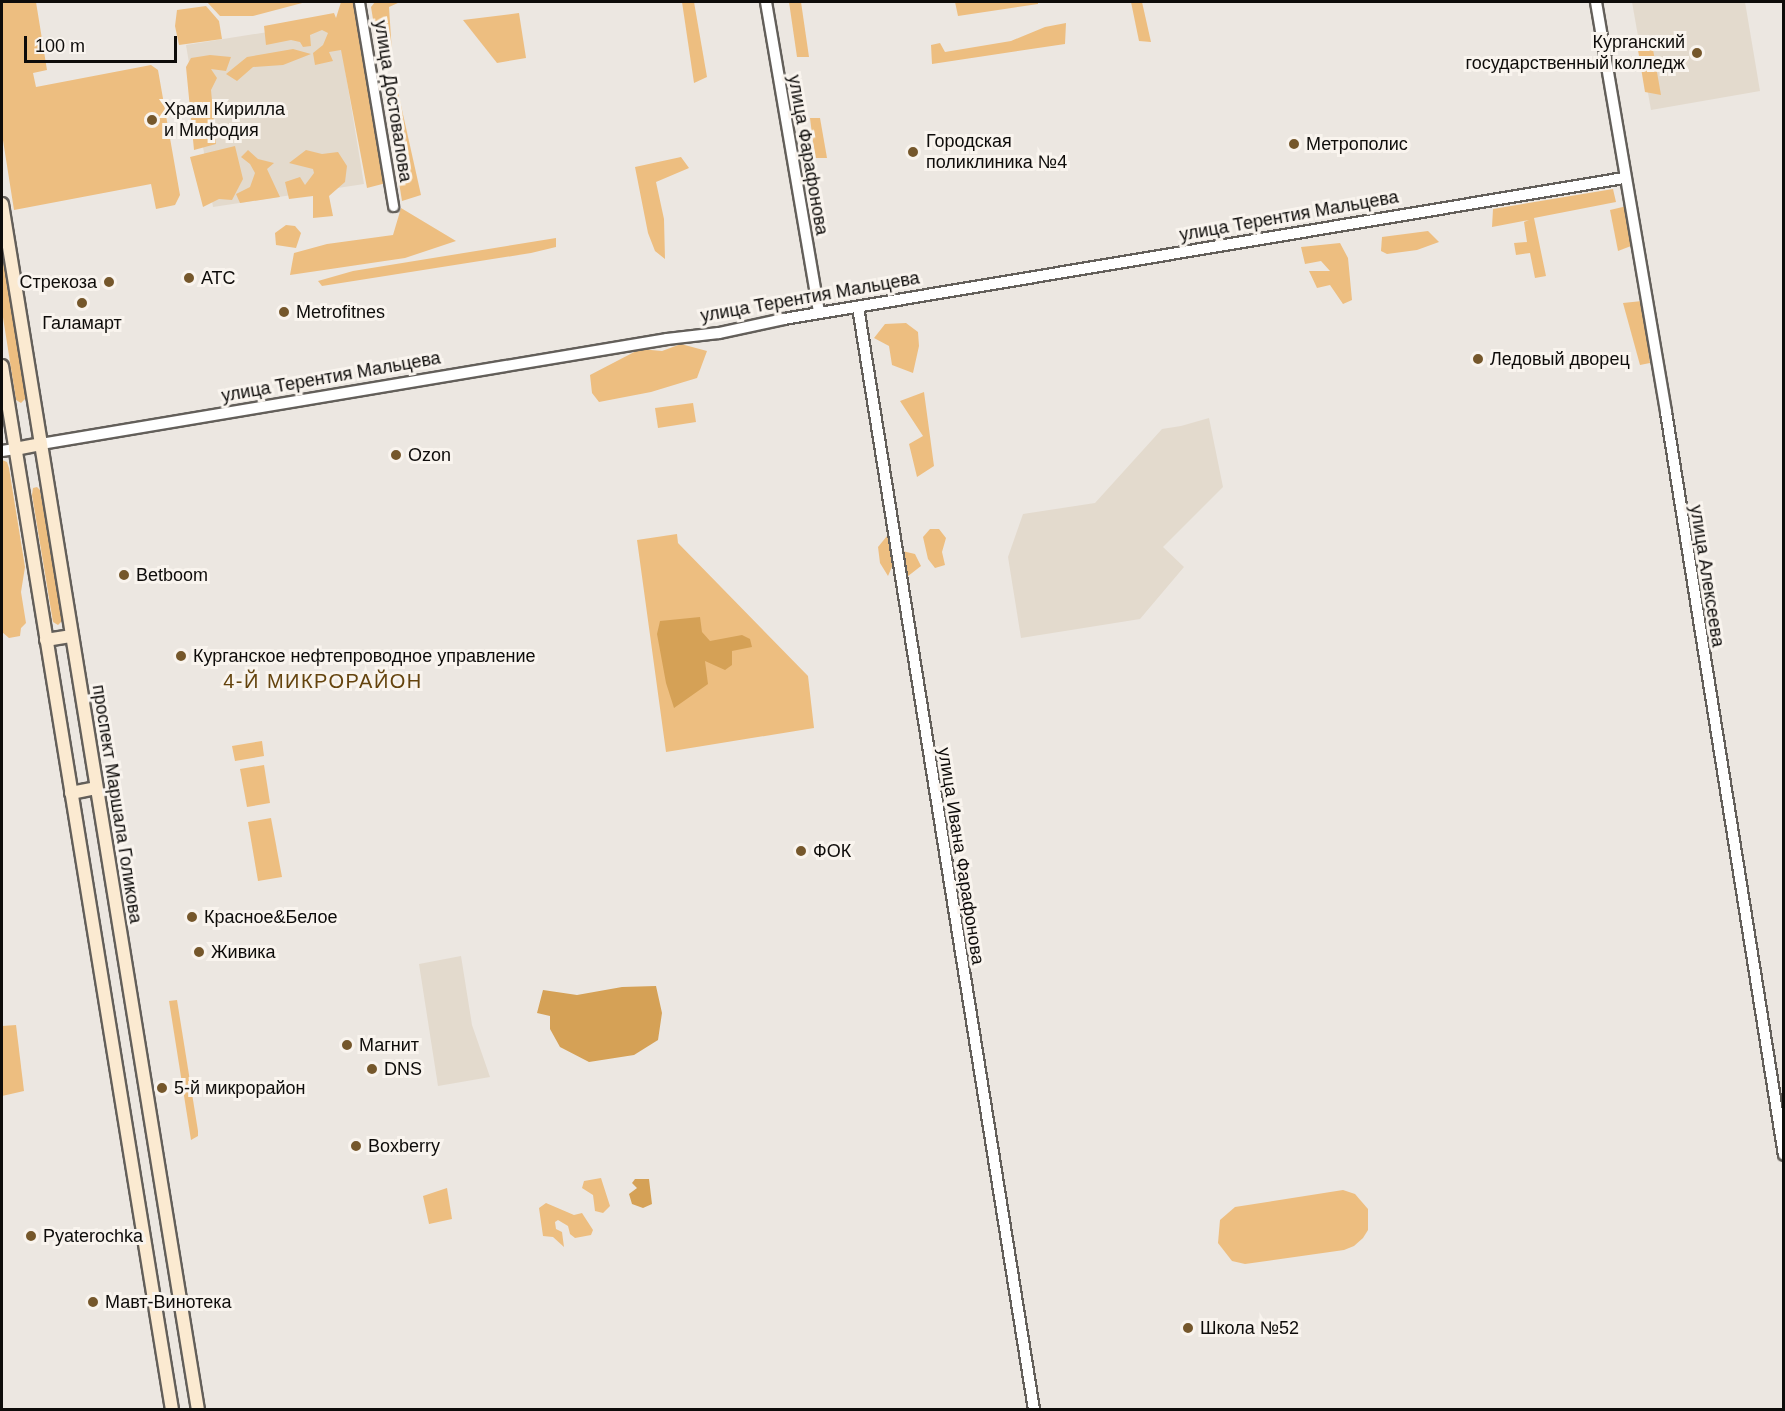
<!DOCTYPE html>
<meta charset="utf-8">
<style>
body{margin:0}
#map{position:relative;width:1785px;height:1411px;overflow:hidden;background:#ece7e1;font-family:Helvetica,sans-serif}
div>[style]{position:absolute}
.built>*{inset:0;background:#e3dacd}
.green>*{inset:0;background:#edbe80}
.water>*{inset:0;background:#d5a156}
.roads{filter:drop-shadow(2px 0 #635f5a) drop-shadow(-2px 0 #635f5a) drop-shadow(0 2px #635f5a) drop-shadow(0 -2px #635f5a)}
.minor>*{height:9px;margin:-4.5px;padding:0 4.5px;transform-origin:4.5px;border-radius:4.5px;background:#fff}
.tertiary>*{height:10px;margin:-5px;padding:0 5px;transform-origin:5px;border-radius:5px;background:#fff}
.secondary>*{height:12px;margin:-6px;padding:0 6px;transform-origin:6px;border-radius:6px;background:#fbead1}
.dots>*{width:16px;height:16px;translate:-50% -50%;box-sizing:border-box;border:3px solid #f9f4ee;border-radius:50%}
span{translate:-50% -50%;white-space:nowrap;text-align:center;line-height:1.15;-webkit-text-stroke:6px #f9f4ee;paint-order:stroke}
.poi-label{font-size:18px;color:#0e0c0a}
.right{translate:-100% -50%;text-align:right}
.left{translate:0 -50%;text-align:left}
.street-label{font-size:18px;color:#0e0c0a}
.neighbourhood-label{font-size:20px;color:#64430d;letter-spacing:1.5px}
.frame{position:absolute;inset:0;border:3px solid #0e0c0a;pointer-events:none}
.scale{position:absolute;left:24px;top:36px;width:153px;height:27px;box-sizing:border-box;border:3px solid #0e0c0a;border-top:0;padding-left:8px;font-size:18px;line-height:21px;white-space:nowrap;color:#0e0c0a;-webkit-text-stroke:4px #f9f4ee;paint-order:stroke}
</style>
<div id="map">
<div class="built">
<div style="clip-path:polygon(1632px 2px,1745px 2px,1760px 91px,1651px 110px)"></div>
<div style="clip-path:polygon(337px 21px,364px 184px,213px 207px,186px 45px)"></div>
<div style="clip-path:polygon(1209px 418px,1223px 487px,1163px 547px,1184px 567px,1140px 619px,1021px 638px,1008px 557px,1023px 514px,1095px 503px,1162px 429px,1181px 426px)"></div>
<div style="clip-path:polygon(461px 956px,472px 1025px,490px 1077px,438px 1086px,419px 964px)"></div>
</div>
<div class="green">
<div style="clip-path:polygon(2px 2px,36px 2px,47px 70px,33px 73px,36px 87px,151px 65px,158px 70px,180px 195px,175px 205px,156px 209px,151px 184px,14px 210px,2px 134px)"></div>
<div style="clip-path:polygon(207px 2px,306px 2px,253px 16px,220px 16px)"></div>
<div style="clip-path:polygon(341px 2px,359px 2px,390px 182px,367px 188px,341px 50px,329px 52px,333px 61px,315px 65px,313px 53px,323px 45px,328px 33px,322px 30px,310px 35px,311px 46px,303px 47px,300px 42px,291px 40px,266px 45px,264px 26px,334px 13px,336px 18px)"></div>
<div style="clip-path:polygon(375px 2px,400px 2px,389px 7px,393px 68px,381px 68px,371px 7px)"></div>
<div style="clip-path:polygon(682px 2px,694px 2px,707px 77px,694px 83px)"></div>
<div style="clip-path:polygon(789px 2px,801px 2px,809px 57px,797px 57px)"></div>
<div style="clip-path:polygon(955px 2px,1038px 2px,1038px 4px,958px 16px)"></div>
<div style="clip-path:polygon(1131px 2px,1142px 2px,1151px 42px,1139px 41px)"></div>
<div style="clip-path:polygon(206px 6px,219px 21px,222px 39px,179px 45px,175px 26px,177px 10px)"></div>
<div style="clip-path:polygon(519px 13px,526px 58px,497px 63px,463px 20px)"></div>
<div style="clip-path:polygon(1066px 23px,1065px 44px,932px 64px,931px 45px,940px 43px,945px 52px,1011px 41px,1045px 27px)"></div>
<div style="clip-path:polygon(1636px 38px,1651px 38px,1661px 95px,1645px 92px)"></div>
<div style="clip-path:polygon(293px 49px,311px 54px,283px 65px,253px 67px,237px 81px,226px 74px,247px 57px)"></div>
<div style="clip-path:polygon(210px 55px,231px 57px,226px 71px,211px 69px,217px 78px,211px 90px,216px 144px,194px 150px,186px 67px,191px 58px)"></div>
<div style="clip-path:polygon(396px 83px,421px 195px,402px 201px,385px 94px)"></div>
<div style="clip-path:polygon(810px 118px,820px 118px,827px 158px,815px 158px)"></div>
<div style="clip-path:polygon(235px 146px,243px 179px,232px 200px,219px 199px,203px 207px,190px 157px)"></div>
<div style="clip-path:polygon(248px 150px,258px 159px,274px 163px,267px 169px,280px 197px,240px 203px,236px 194px,250px 187px,255px 173px,250px 164px,241px 157px)"></div>
<div style="clip-path:polygon(306px 150px,322px 154px,338px 152px,347px 166px,345px 182px,329px 196px,333px 216px,313px 218px,313px 196px,289px 199px,285px 182px,300px 177px,305px 185px,314px 173px,313px 169px,289px 163px)"></div>
<div style="clip-path:polygon(681px 157px,689px 168px,656px 182px,664px 219px,665px 259px,655px 251px,648px 233px,635px 167px)"></div>
<div style="clip-path:polygon(1613px 189px,1616px 202px,1534px 218px,1546px 276px,1535px 278px,1530px 253px,1516px 255px,1514px 243px,1527px 242px,1524px 222px,1529px 220px,1492px 227px,1493px 209px)"></div>
<div style="clip-path:polygon(1627px 206px,1631px 246px,1618px 251px,1610px 210px)"></div>
<div style="clip-path:polygon(401px 208px,456px 241px,405px 258px,290px 275px,294px 253px,327px 244px,393px 235px)"></div>
<div style="clip-path:polygon(286px 225px,295px 226px,301px 233px,296px 248px,276px 245px,275px 233px)"></div>
<div style="clip-path:polygon(1428px 231px,1439px 242px,1417px 250px,1387px 254px,1381px 251px,1382px 237px)"></div>
<div style="clip-path:polygon(556px 238px,556px 247px,531px 253px,322px 286px,318px 281px,353px 271px)"></div>
<div style="clip-path:polygon(1340px 243px,1348px 258px,1352px 300px,1343px 304px,1330px 285px,1317px 288px,1309px 271px,1330px 271px,1321px 261px,1305px 264px,1301px 247px)"></div>
<div style="clip-path:polygon(2px 245px,26px 398px,21px 403px,16px 400px,2px 311px)"></div>
<div style="clip-path:polygon(1642px 301px,1650px 363px,1640px 365px,1623px 303px)"></div>
<div style="clip-path:polygon(906px 323px,918px 332px,919px 346px,913px 373px,892px 365px,889px 346px,874px 338px,885px 324px)"></div>
<div style="clip-path:polygon(681px 344px,707px 351px,697px 378px,651px 392px,599px 402px,592px 393px,590px 375px,640px 349px,662px 351px)"></div>
<div style="clip-path:polygon(924px 392px,934px 466px,917px 477px,909px 444px,923px 436px,900px 401px)"></div>
<div style="clip-path:polygon(693px 403px,696px 422px,658px 428px,655px 408px)"></div>
<div style="clip-path:polygon(2px 460px,7px 462px,9px 468px,25px 567px,21px 592px,26px 623px,21px 628px,20px 636px,9px 638px,2px 632px)"></div>
<div style="clip-path:polygon(37px 487px,40px 490px,63px 620px,58px 625px,53px 622px,32px 495px,33px 488px)"></div>
<div style="clip-path:polygon(930px 529px,939px 529px,946px 538px,942px 552px,945px 565px,935px 568px,928px 559px,923px 537px)"></div>
<div style="clip-path:polygon(677px 534px,678px 543px,808px 676px,814px 728px,666px 752px,637px 540px)"></div>
<div style="clip-path:polygon(887px 536px,894px 549px,915px 554px,921px 566px,903px 580px,894px 562px,888px 576px,880px 563px,878px 547px)"></div>
<div style="clip-path:polygon(262px 741px,264px 756px,235px 761px,232px 746px)"></div>
<div style="clip-path:polygon(264px 765px,270px 803px,247px 807px,240px 769px)"></div>
<div style="clip-path:polygon(271px 818px,282px 877px,258px 881px,248px 822px)"></div>
<div style="clip-path:polygon(177px 1000px,198px 1131px,198px 1136px,191px 1140px,169px 1001px)"></div>
<div style="clip-path:polygon(16px 1025px,24px 1091px,2px 1096px,2px 1026px)"></div>
<div style="clip-path:polygon(601px 1178px,610px 1206px,603px 1213px,595px 1211px,593px 1195px,582px 1188px,584px 1181px)"></div>
<div style="clip-path:polygon(447px 1188px,452px 1219px,429px 1224px,423px 1196px)"></div>
<div style="clip-path:polygon(1343px 1190px,1355px 1194px,1368px 1209px,1368px 1230px,1363px 1238px,1354px 1246px,1344px 1250px,1245px 1264px,1232px 1261px,1218px 1243px,1220px 1220px,1235px 1207px)"></div>
<div style="clip-path:polygon(546px 1203px,574px 1215px,582px 1213px,593px 1230px,591px 1235px,575px 1238px,570px 1234px,568px 1226px,558px 1220px,555px 1222px,556px 1229px,562px 1232px,564px 1247px,553px 1237px,543px 1236px,539px 1208px)"></div>
</div>
<div class="water">
<div style="clip-path:polygon(700px 617px,702px 632px,710px 641px,742px 635px,750px 639px,752px 647px,732px 651px,732px 665px,725px 670px,705px 661px,708px 684px,674px 708px,666px 683px,657px 634px,660px 621px)"></div>
<div style="clip-path:polygon(656px 986px,662px 1013px,658px 1040px,634px 1055px,589px 1062px,560px 1047px,550px 1029px,550px 1016px,537px 1013px,543px 990px,577px 995px,622px 987px)"></div>
<div style="clip-path:polygon(635px 1179px,649px 1179px,652px 1204px,643px 1208px,632px 1204px,629px 1194px,637px 1188px,632px 1183px)"></div>
</div>
<div class="roads">
<div class="minor">
<div style="left:359px;top:2px;width:207px;rotate:80.5deg"></div>
</div>
<div class="tertiary">
<div style="left:766px;top:2px;width:315px;rotate:80.3deg"></div>
<div style="left:1596px;top:2px;width:416px;rotate:80.3deg"></div>
<div style="left:1666px;top:412px;width:752px;rotate:80.98deg"></div>
<div style="left:858px;top:307px;width:1117px;rotate:80.93deg"></div>
<div style="left:41px;top:444px;width:635px;rotate:-9.52deg"></div>
<div style="left:667px;top:339px;width:52px;rotate:-6.6deg"></div>
<div style="left:719px;top:333px;width:66px;rotate:-12.2deg"></div>
<div style="left:784px;top:319px;width:852px;rotate:-9.53deg"></div>
<div style="left:2px;top:451px;width:13px;rotate:-9deg"></div>
</div>
<div class="secondary">
<div style="left:2px;top:204px;width:1222px;rotate:80.77deg"></div>
<div style="left:2px;top:366px;width:1058px;rotate:80.75deg"></div>
<div style="left:15px;top:449px;width:26px;rotate:-11deg"></div>
<div style="left:46px;top:640px;width:26px;rotate:-9deg"></div>
<div style="left:71px;top:793px;width:25px;rotate:-11deg"></div>
</div>
</div>
<div class="dots">
<div style="left:1697px;top:53px;background:#75572b"></div>
<div style="left:152px;top:120px;background:#75572b"></div>
<div style="left:1294px;top:144px;background:#75572b"></div>
<div style="left:913px;top:152px;background:#75572b"></div>
<div style="left:189px;top:278px;background:#75572b"></div>
<div style="left:109px;top:282px;background:#75572b"></div>
<div style="left:82px;top:303px;background:#75572b"></div>
<div style="left:284px;top:312px;background:#75572b"></div>
<div style="left:1478px;top:359px;background:#75572b"></div>
<div style="left:396px;top:455px;background:#75572b"></div>
<div style="left:124px;top:575px;background:#75572b"></div>
<div style="left:181px;top:656px;background:#75572b"></div>
<div style="left:801px;top:851px;background:#75572b"></div>
<div style="left:192px;top:917px;background:#75572b"></div>
<div style="left:199px;top:952px;background:#75572b"></div>
<div style="left:347px;top:1045px;background:#75572b"></div>
<div style="left:372px;top:1069px;background:#75572b"></div>
<div style="left:162px;top:1088px;background:#75572b"></div>
<div style="left:356px;top:1146px;background:#75572b"></div>
<div style="left:31px;top:1236px;background:#75572b"></div>
<div style="left:93px;top:1302px;background:#75572b"></div>
<div style="left:1188px;top:1328px;background:#75572b"></div>
</div>
<div class="poi-label">
<span class="right" style="left:1685px;top:53px">Курганский<br>государственный колледж</span>
<span class="left" style="left:164px;top:120px">Храм Кирилла<br>и Мифодия</span>
<span class="left" style="left:926px;top:152px">Городская<br>поликлиника №4</span>
<span class="left" style="left:1306px;top:144px">Метрополис</span>
<span class="left" style="left:201px;top:278px">АТС</span>
<span class="right" style="left:97px;top:282px">Стрекоза</span>
<span class="left" style="left:296px;top:312px">Metrofitnes</span>
<span style="left:82px;top:323px">Галамарт</span>
<span class="left" style="left:1490px;top:359px">Ледовый дворец</span>
<span class="left" style="left:408px;top:455px">Ozon</span>
<span class="left" style="left:136px;top:575px">Betboom</span>
<span class="left" style="left:193px;top:656px">Курганское нефтепроводное управление</span>
<span class="left" style="left:813px;top:851px">ФОК</span>
<span class="left" style="left:204px;top:917px">Красное&amp;Белое</span>
<span class="left" style="left:211px;top:952px">Живика</span>
<span class="left" style="left:359px;top:1045px">Магнит</span>
<span class="left" style="left:384px;top:1069px">DNS</span>
<span class="left" style="left:174px;top:1088px">5-й микрорайон</span>
<span class="left" style="left:368px;top:1146px">Boxberry</span>
<span class="left" style="left:43px;top:1236px">Pyaterochka</span>
<span class="left" style="left:105px;top:1302px">Мавт-Винотека</span>
<span class="left" style="left:1200px;top:1328px">Школа №52</span>
</div>
<div class="street-label">
<span style="left:393px;top:101px;rotate:81deg">улица Достовалова</span>
<span style="left:808px;top:155px;rotate:80deg">улица Фарафонова</span>
<span style="left:1289px;top:216px;rotate:-10deg">улица Терентия Мальцева</span>
<span style="left:810px;top:297px;rotate:-10deg">улица Терентия Мальцева</span>
<span style="left:331px;top:377px;rotate:-10deg">улица Терентия Мальцева</span>
<span style="left:1707px;top:576px;rotate:81deg">улица Алексеева</span>
<span style="left:117px;top:804px;rotate:81deg">проспект Маршала Голикова</span>
<span style="left:961px;top:856px;rotate:81deg">улица Ивана Фарафонова</span>
</div>
<div class="neighbourhood-label">
<span style="left:323px;top:681px">4-Й МИКРОРАЙОН</span>
</div>
<div class="frame"></div>
<div class="scale">100 m</div>
</div>
